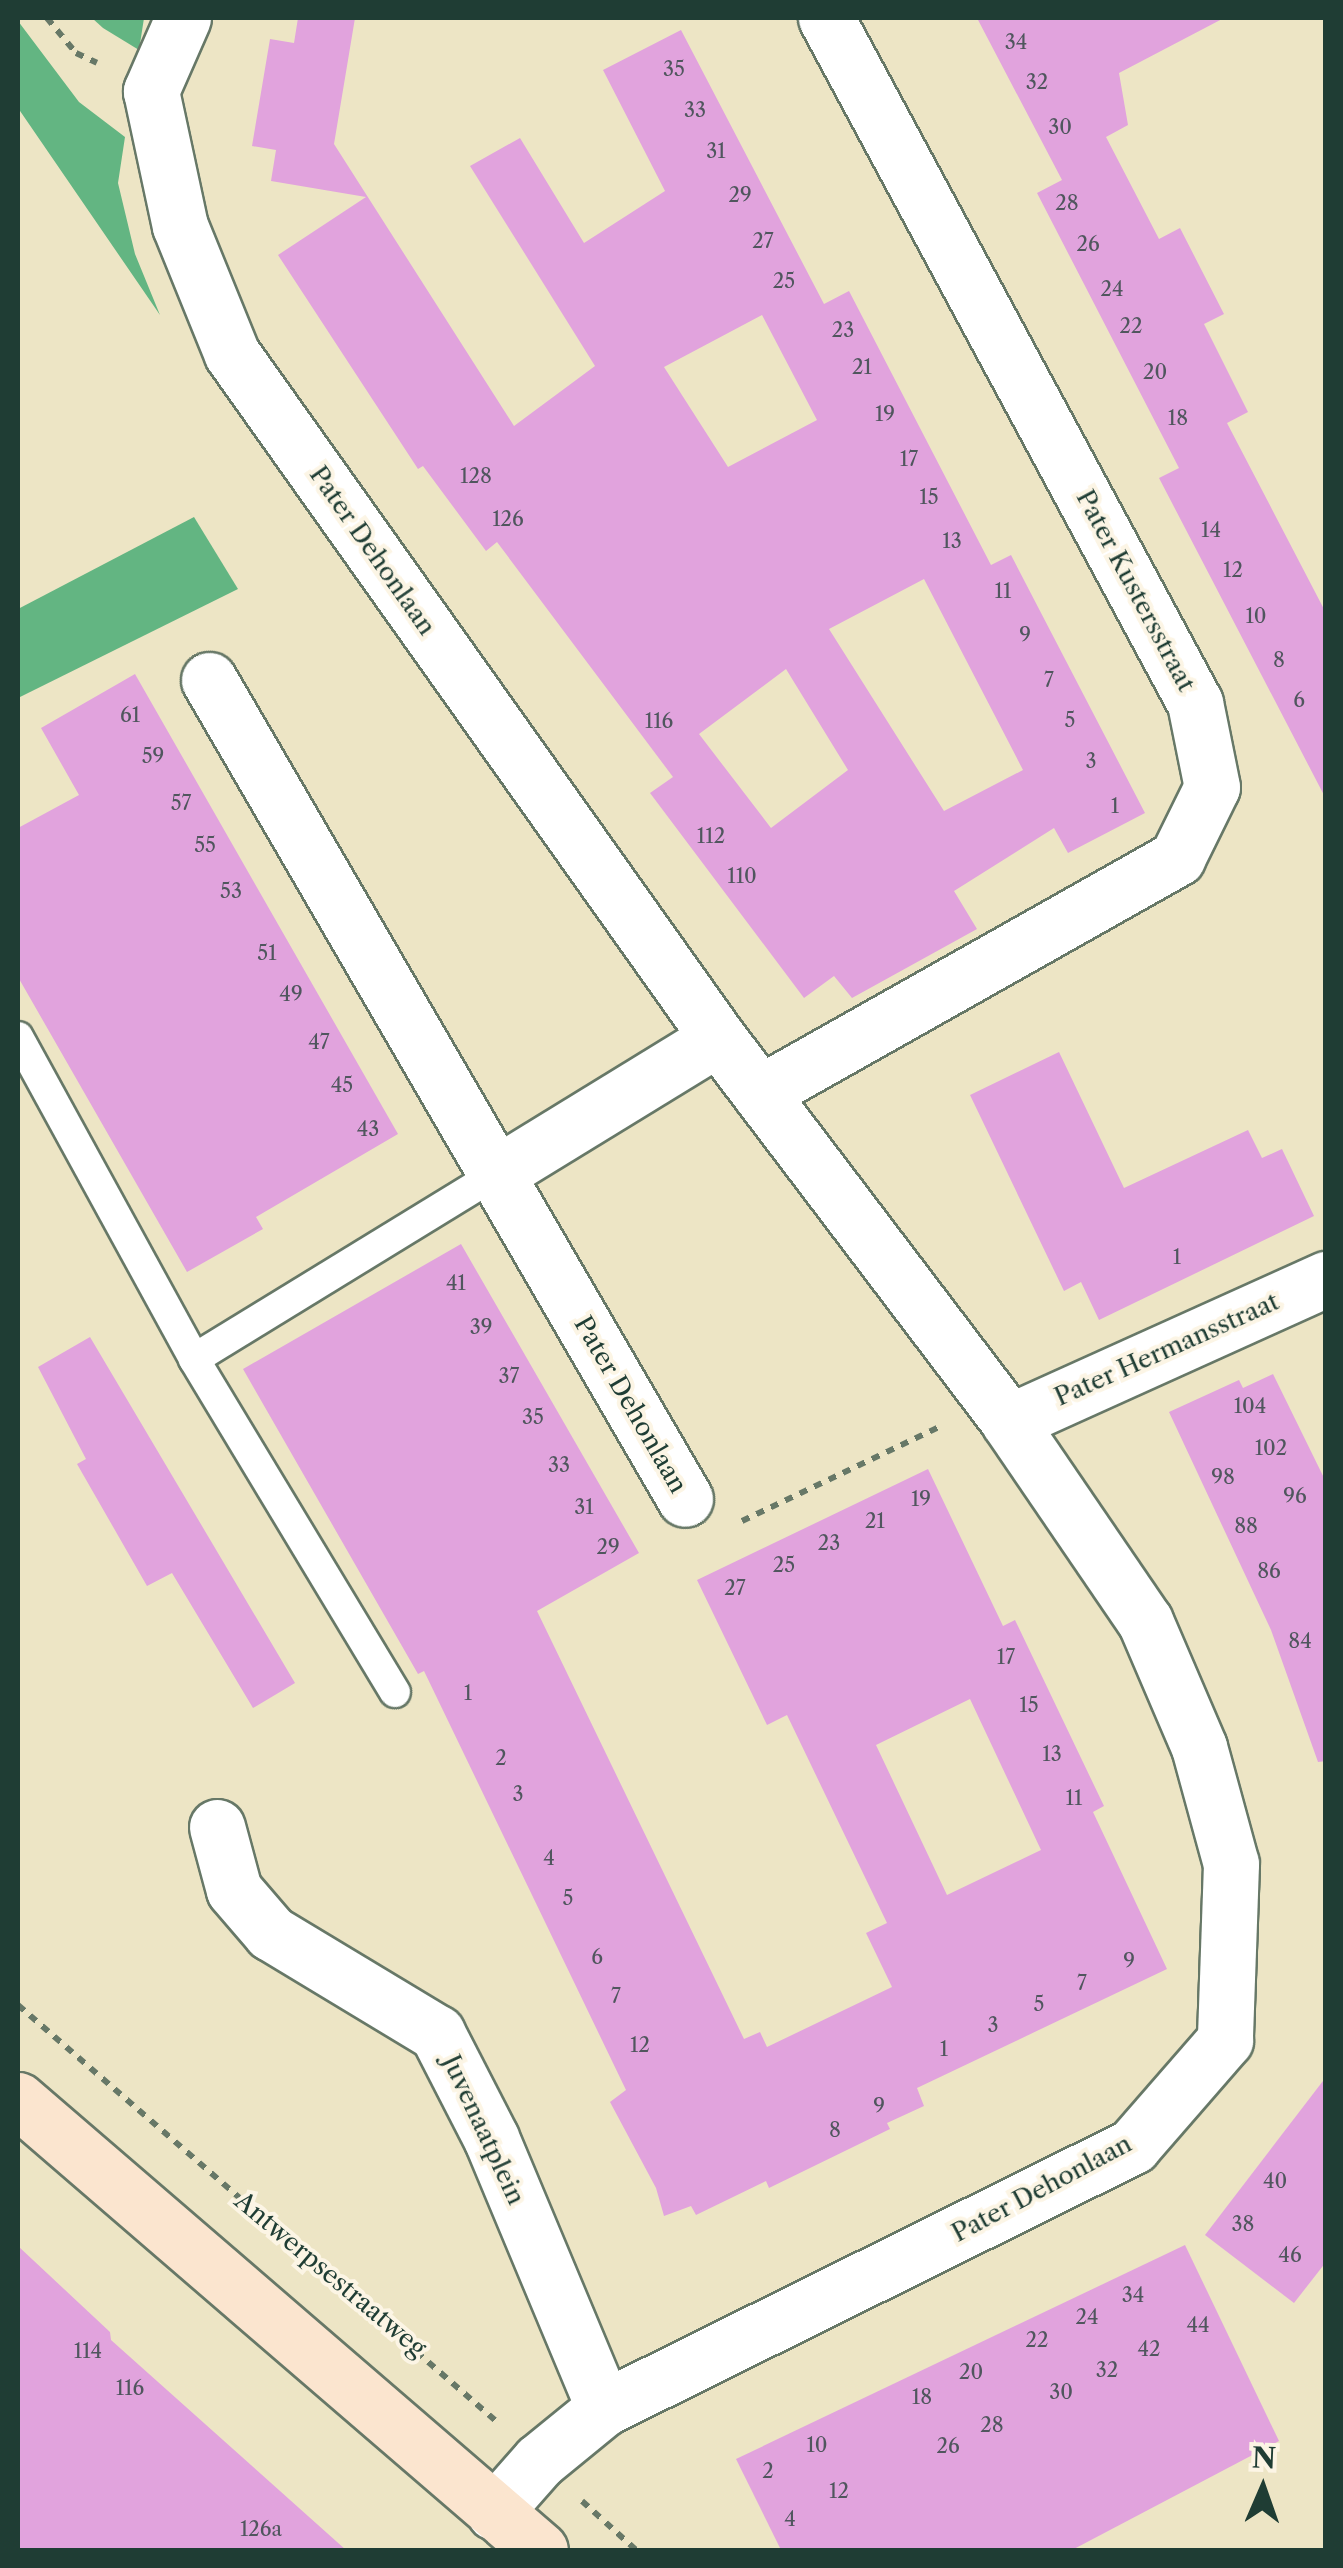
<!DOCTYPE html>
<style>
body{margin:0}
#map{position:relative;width:1343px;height:2568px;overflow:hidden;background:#ede5c5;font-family:"Libre Caslon Text",serif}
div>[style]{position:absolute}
.forest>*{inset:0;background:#63b582}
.building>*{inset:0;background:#e1a3dd}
.path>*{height:6px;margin-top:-3px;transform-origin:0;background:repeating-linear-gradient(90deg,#677867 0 8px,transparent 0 16px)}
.roads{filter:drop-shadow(2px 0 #677867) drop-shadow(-2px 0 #677867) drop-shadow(0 2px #677867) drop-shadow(0 -2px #677867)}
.lane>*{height:30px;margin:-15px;padding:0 15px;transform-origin:15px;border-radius:15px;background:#fff}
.street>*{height:55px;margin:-27.5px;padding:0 27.5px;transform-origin:27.5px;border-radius:27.5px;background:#fff}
.secondary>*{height:55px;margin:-27.5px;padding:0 27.5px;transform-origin:27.5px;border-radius:27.5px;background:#fbe5cf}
span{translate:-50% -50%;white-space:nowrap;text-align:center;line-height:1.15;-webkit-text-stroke:8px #fcf5e5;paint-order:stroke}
.number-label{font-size:20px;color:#50565e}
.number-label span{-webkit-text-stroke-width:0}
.street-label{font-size:25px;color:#1f3d34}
.frame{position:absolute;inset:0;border:20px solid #1f3d34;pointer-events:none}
.north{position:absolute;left:1213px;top:2438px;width:100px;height:100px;-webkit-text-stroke:8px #fcf5e5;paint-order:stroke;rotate:2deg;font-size:28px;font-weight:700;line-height:40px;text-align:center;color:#1f3d34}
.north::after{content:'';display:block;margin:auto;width:35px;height:45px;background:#1f3d34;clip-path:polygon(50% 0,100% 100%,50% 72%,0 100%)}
</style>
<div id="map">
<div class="forest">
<div style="clip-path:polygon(92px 18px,144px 18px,139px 50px,103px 28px)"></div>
<div style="clip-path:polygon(18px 21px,79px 102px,125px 137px,118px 183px,135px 254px,160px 315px,18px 108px)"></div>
<div style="clip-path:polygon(194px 517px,238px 589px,18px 698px,18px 609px)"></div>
</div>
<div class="building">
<div style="clip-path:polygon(evenodd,298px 18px,355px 18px,334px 144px,514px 426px,595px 366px,470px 166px,520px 138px,584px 243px,665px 191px,603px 70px,681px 30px,824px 304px,849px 291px,991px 565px,1011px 555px,1145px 813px,1068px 853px,1054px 828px,954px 891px,977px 929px,852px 998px,834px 976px,804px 998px,650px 793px,673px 777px,497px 542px,486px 551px,423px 466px,418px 469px,278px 255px,366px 197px,271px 181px,276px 150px,252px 146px,270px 39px,294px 43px,298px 18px,762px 315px,817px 420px,728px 467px,664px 367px,762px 315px,298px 18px,924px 579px,1023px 770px,944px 811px,829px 629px,924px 579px,298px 18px,786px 669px,848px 770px,771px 828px,699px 734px,786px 669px)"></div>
<div style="clip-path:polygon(977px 18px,1224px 18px,1119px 73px,1128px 125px,1106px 137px,1159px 239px,1180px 228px,1224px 314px,1204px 324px,1248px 412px,1227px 423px,1326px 613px,1326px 799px,1159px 478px,1179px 468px,1037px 193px,1062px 180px)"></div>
<div style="clip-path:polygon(135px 674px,398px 1134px,256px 1217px,263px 1229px,187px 1272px,18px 977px,18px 828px,79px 795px,41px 728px)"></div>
<div style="clip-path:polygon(1059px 1052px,1124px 1188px,1248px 1130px,1262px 1158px,1282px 1149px,1314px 1216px,1099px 1320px,1081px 1282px,1064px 1291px,970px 1095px)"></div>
<div style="clip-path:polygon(evenodd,461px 1244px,639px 1553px,537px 1611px,744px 2039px,760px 2032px,767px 2047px,892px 1987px,866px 1933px,887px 1923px,787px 1715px,767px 1725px,697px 1580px,928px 1469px,1003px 1626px,1015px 1620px,1081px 1758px,1104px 1806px,1093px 1812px,1167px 1969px,917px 2088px,924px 2106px,887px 2123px,890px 2129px,769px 2188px,766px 2181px,696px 2215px,691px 2206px,664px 2216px,656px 2188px,610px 2102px,626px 2090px,424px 1671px,418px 1674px,243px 1369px,461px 1244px,970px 1699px,1041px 1850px,947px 1895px,876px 1745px,970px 1699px)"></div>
<div style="clip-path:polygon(90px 1337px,295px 1683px,253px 1708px,172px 1573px,147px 1586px,77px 1464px,86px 1459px,38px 1367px)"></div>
<div style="clip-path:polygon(1273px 1374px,1326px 1482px,1326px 1761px,1318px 1762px,1271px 1630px,1169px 1412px,1239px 1380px,1243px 1388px)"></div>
<div style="clip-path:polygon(1326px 2077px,1326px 2262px,1294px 2303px,1205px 2235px)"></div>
<div style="clip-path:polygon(1185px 2245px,1279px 2441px,1072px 2550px,781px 2550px,736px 2459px)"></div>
<div style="clip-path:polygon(18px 2246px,110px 2332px,111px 2340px,346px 2550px,18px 2550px)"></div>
</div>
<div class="path">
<div style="left:47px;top:18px;width:45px;rotate:50.4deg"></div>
<div style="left:76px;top:53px;width:23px;rotate:25deg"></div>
<div style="left:742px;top:1521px;width:218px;rotate:-25.5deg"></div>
<div style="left:18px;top:2005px;width:634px;rotate:41.03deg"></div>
<div style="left:582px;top:2501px;width:73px;rotate:42.2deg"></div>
</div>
<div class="roads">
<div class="lane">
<div style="left:18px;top:1037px;width:367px;rotate:61.3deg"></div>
<div style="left:194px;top:1359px;width:389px;rotate:58.9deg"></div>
<div style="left:194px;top:1359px;width:354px;rotate:-31.5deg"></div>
</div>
<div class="street">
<div style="left:183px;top:18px;width:80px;rotate:113.7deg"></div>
<div style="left:151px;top:91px;width:138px;rotate:77.9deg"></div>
<div style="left:180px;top:226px;width:138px;rotate:67.9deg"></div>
<div style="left:232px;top:354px;width:839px;rotate:54.61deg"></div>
<div style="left:718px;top:1038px;width:482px;rotate:52.8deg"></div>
<div style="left:1009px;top:1422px;width:241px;rotate:55.7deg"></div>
<div style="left:1145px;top:1621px;width:137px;rotate:66.8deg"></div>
<div style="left:1199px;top:1747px;width:121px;rotate:74.7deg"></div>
<div style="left:1231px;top:1864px;width:176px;rotate:92deg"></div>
<div style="left:1225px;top:2040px;width:140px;rotate:131deg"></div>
<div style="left:1133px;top:2146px;width:590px;rotate:153.65deg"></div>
<div style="left:604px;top:2408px;width:84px;rotate:140.8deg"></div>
<div style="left:539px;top:2461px;width:68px;rotate:131.4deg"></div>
<div style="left:209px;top:680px;width:947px;rotate:59.83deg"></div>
<div style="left:760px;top:1093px;width:479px;rotate:-29.4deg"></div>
<div style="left:1177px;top:858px;width:79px;rotate:-63.8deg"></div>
<div style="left:1212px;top:787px;width:86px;rotate:-101.4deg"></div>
<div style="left:1195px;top:703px;width:778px;rotate:-118.31deg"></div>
<div style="left:496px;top:1174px;width:260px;rotate:-31.5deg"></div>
<div style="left:1009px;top:1422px;width:348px;rotate:-24.3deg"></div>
<div style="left:217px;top:1827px;width:65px;rotate:74.9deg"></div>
<div style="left:234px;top:1890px;width:57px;rotate:49.3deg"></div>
<div style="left:271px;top:1933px;width:194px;rotate:31.1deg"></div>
<div style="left:437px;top:2033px;width:118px;rotate:62.8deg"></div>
<div style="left:491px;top:2138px;width:293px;rotate:67.3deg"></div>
</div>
<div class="secondary">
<div style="left:18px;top:2100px;width:689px;rotate:40.76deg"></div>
</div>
</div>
<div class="number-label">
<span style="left:1016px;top:42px">34</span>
<span style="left:674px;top:69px">35</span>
<span style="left:1037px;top:82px">32</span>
<span style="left:695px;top:110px">33</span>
<span style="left:1060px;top:127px">30</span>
<span style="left:716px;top:151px">31</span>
<span style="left:740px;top:195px">29</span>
<span style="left:1067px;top:203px">28</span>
<span style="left:763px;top:241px">27</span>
<span style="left:1088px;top:244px">26</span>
<span style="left:784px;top:281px">25</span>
<span style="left:1112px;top:289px">24</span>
<span style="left:1131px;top:326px">22</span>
<span style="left:843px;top:330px">23</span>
<span style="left:862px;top:367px">21</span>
<span style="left:1155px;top:372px">20</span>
<span style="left:885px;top:414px">19</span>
<span style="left:1178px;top:418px">18</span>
<span style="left:909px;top:459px">17</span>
<span style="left:476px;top:476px">128</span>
<span style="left:929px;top:497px">15</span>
<span style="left:508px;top:519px">126</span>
<span style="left:1211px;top:530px">14</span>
<span style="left:952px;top:541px">13</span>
<span style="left:1233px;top:570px">12</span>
<span style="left:1003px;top:591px">11</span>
<span style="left:1256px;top:616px">10</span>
<span style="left:1025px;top:635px">9</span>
<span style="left:1279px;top:660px">8</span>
<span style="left:1049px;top:680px">7</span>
<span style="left:1299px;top:700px">6</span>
<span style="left:130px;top:715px">61</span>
<span style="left:1070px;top:720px">5</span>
<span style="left:659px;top:721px">116</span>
<span style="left:153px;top:756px">59</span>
<span style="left:1091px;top:761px">3</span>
<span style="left:181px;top:803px">57</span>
<span style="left:1115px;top:806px">1</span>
<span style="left:711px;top:836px">112</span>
<span style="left:205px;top:845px">55</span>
<span style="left:742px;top:876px">110</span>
<span style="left:231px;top:891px">53</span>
<span style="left:267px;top:953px">51</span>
<span style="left:291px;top:994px">49</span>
<span style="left:319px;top:1042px">47</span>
<span style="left:342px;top:1085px">45</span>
<span style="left:368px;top:1129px">43</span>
<span style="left:1177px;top:1257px">1</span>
<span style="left:456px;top:1283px">41</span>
<span style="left:481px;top:1327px">39</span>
<span style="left:509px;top:1376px">37</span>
<span style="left:1250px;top:1406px">104</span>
<span style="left:533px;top:1417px">35</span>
<span style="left:1271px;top:1448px">102</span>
<span style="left:559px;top:1465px">33</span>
<span style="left:1223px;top:1477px">98</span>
<span style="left:1295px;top:1496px">96</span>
<span style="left:921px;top:1499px">19</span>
<span style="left:584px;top:1507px">31</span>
<span style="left:875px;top:1521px">21</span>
<span style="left:1246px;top:1526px">88</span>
<span style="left:829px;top:1543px">23</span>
<span style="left:608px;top:1547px">29</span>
<span style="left:784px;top:1565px">25</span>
<span style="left:1269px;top:1571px">86</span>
<span style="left:735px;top:1588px">27</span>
<span style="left:1300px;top:1641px">84</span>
<span style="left:1006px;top:1657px">17</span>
<span style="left:468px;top:1693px">1</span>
<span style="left:1029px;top:1705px">15</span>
<span style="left:1052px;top:1754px">13</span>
<span style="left:501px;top:1758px">2</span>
<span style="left:518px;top:1794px">3</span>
<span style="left:1074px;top:1798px">11</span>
<span style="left:549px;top:1858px">4</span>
<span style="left:568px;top:1898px">5</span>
<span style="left:597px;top:1957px">6</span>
<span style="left:1129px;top:1961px">9</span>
<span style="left:1082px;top:1983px">7</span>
<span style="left:616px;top:1996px">7</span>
<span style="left:1039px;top:2004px">5</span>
<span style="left:993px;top:2025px">3</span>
<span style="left:640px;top:2045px">12</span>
<span style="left:944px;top:2049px">1</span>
<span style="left:879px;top:2106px">9</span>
<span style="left:835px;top:2130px">8</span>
<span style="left:1275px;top:2181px">40</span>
<span style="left:1243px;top:2224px">38</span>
<span style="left:1290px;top:2255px">46</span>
<span style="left:1133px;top:2295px">34</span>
<span style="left:1087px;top:2317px">24</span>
<span style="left:1198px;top:2325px">44</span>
<span style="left:1037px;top:2340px">22</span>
<span style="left:1149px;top:2349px">42</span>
<span style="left:88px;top:2351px">114</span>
<span style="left:1107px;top:2370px">32</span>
<span style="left:971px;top:2372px">20</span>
<span style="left:130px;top:2388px">116</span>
<span style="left:1061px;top:2392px">30</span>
<span style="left:922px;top:2397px">18</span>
<span style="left:992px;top:2425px">28</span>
<span style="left:817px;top:2445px">10</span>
<span style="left:948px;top:2446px">26</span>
<span style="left:768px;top:2471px">2</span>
<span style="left:839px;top:2491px">12</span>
<span style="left:790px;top:2519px">4</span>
<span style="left:261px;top:2529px">126a</span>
</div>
<div class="street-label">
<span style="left:372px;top:551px;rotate:55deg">Pater Dehonlaan</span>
<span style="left:1135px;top:591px;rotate:62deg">Pater Kustersstraat</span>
<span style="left:1167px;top:1350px;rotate:-24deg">Pater Hermansstraat</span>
<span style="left:630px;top:1405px;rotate:60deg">Pater Dehonlaan</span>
<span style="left:483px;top:2130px;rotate:65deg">Juvenaatplein</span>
<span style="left:1042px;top:2189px;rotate:-28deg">Pater Dehonlaan</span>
<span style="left:330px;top:2275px;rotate:40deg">Antwerpsestraatweg</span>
</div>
<div class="frame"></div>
<div class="north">N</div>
</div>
